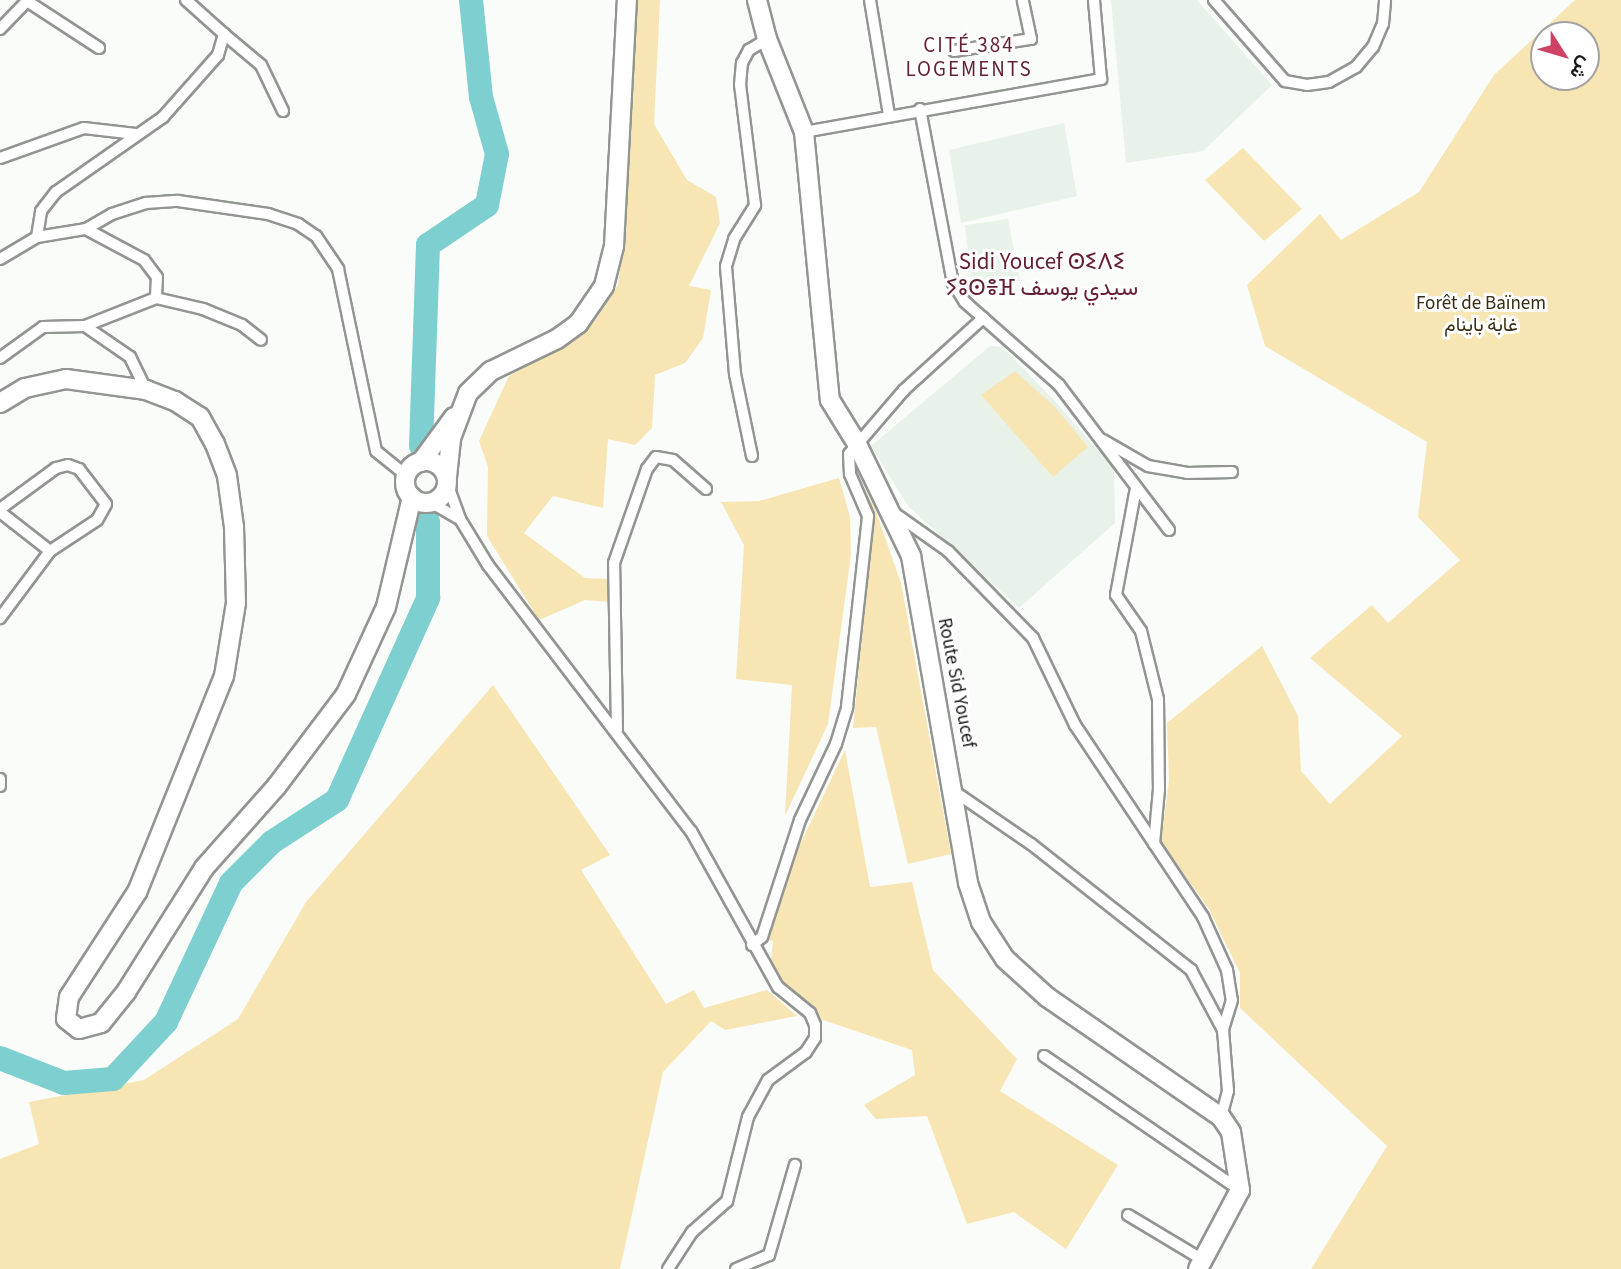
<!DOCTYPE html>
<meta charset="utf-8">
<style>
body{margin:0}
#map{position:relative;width:1621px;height:1269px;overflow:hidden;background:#f9fcf8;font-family:"Source Sans 3",Vazirmatn,"Noto Sans Tifinagh",sans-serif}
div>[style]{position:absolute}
.built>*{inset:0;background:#e9f2e8}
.green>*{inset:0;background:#f8e5b4}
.river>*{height:24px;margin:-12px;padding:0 12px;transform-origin:12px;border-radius:12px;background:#7dcfd0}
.roads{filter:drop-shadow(2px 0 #929592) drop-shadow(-2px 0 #929592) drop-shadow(0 2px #929592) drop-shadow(0 -2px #929592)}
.street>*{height:10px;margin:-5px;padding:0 5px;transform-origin:5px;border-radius:5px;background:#fff}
.primary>*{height:18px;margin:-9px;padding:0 9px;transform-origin:9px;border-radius:9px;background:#fff}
.primary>.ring{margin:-9px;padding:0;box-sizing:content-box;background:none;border:18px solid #fff;border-radius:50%}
span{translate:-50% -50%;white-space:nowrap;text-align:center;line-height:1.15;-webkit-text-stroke:6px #fff;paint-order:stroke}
.park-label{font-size:19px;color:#392e14}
.street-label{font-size:19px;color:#181918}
.neighbourhood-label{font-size:21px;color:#641f30;letter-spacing:2px}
.quarter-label{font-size:23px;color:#641f30}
.north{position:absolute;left:1530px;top:21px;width:70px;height:70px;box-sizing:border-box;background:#fff;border:2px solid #a3a3a3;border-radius:50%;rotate:127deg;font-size:19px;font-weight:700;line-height:28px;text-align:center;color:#181918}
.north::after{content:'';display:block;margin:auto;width:24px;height:32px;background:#d04166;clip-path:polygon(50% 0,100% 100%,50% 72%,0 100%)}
</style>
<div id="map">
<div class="built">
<div style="clip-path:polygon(1111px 0,1197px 0,1272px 85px,1203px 151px,1126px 163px)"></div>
<div style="clip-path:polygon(1064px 123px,1077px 196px,961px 223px,949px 150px)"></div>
<div style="clip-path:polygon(1008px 219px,1020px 281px,972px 287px,965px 225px)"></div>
<div style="clip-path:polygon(990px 346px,1002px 347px,1052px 398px,1114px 469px,1115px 523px,1019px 608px,908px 506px,871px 446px)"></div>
</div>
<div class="green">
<div style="clip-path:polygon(636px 0,660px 0,654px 124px,687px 180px,716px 197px,720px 223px,689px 286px,711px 290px,703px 338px,685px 363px,655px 375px,652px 428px,635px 445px,608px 439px,603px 508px,553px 496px,524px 533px,585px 578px,609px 579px,609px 602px,585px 600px,539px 620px,487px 536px,488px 467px,479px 441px,509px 376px,568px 343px,595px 321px,618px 285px,626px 224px)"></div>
<div style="clip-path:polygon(evenodd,1575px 0,1621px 0,1621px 1269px,1311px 1269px,1387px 1146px,1240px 1008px,1240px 973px,1209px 909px,1161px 842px,1169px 780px,1167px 723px,1262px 646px,1298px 716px,1301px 771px,1330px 804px,1402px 736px,1310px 658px,1372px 605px,1388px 623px,1460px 560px,1418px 517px,1427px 442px,1265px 346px,1247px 285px,1320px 214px,1341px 240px,1419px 192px,1494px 75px,1575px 0,1544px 35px,1586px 35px,1586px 77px,1544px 77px,1544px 35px)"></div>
<div style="clip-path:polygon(1243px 148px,1302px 209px,1264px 241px,1205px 180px)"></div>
<div style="clip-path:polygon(1015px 371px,1056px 408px,1088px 447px,1053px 477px,981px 395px)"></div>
<div style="clip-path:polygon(855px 473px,874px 506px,901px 583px,951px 854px,908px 864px,876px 727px,853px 728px,872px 539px)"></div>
<div style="clip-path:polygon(839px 478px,850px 517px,851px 555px,828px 724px,785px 816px,792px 685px,736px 679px,744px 545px,721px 502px,759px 501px)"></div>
<div style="clip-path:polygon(493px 685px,610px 855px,581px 870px,666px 1004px,694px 990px,704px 1008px,767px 990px,797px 1016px,725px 1030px,711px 1021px,663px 1072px,620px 1269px,0 1269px,0 1159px,39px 1144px,29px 1102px,144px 1080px,238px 1019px,306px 902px)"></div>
<div style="clip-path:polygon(845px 750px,870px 887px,912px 882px,933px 970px,1017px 1059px,1000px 1091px,1118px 1165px,1066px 1249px,1014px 1212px,967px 1224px,927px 1116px,876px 1119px,864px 1105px,915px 1075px,912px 1050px,808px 1015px,775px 983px,770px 970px,773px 941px,766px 939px,782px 882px)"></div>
</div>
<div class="river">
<div style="left:421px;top:446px;width:201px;rotate:-88deg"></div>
<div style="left:428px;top:245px;width:71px;rotate:-34.1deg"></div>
<div style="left:487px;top:205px;width:52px;rotate:-78.9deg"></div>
<div style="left:497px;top:154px;width:59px;rotate:-105.7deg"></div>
<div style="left:481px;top:97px;width:98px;rotate:-95.9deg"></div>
<div style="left:0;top:1058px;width:69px;rotate:21.3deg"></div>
<div style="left:64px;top:1083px;width:49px;rotate:-4.7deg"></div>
<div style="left:113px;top:1079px;width:78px;rotate:-47.1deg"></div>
<div style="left:166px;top:1022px;width:153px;rotate:-64.9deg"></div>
<div style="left:231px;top:883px;width:58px;rotate:-45deg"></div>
<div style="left:272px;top:842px;width:77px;rotate:-32.9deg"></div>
<div style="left:337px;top:800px;width:222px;rotate:-65.7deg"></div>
<div style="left:428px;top:598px;width:76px;rotate:-90deg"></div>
</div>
<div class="roads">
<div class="street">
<div style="left:870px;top:0;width:117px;rotate:80.6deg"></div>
<div style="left:1214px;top:0;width:108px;rotate:48.8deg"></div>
<div style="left:1285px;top:81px;width:22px;rotate:10deg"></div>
<div style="left:1307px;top:85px;width:22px;rotate:-8deg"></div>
<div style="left:1329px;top:82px;width:31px;rotate:-29deg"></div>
<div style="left:1356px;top:67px;width:26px;rotate:-50deg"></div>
<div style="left:1373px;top:47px;width:25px;rotate:-67deg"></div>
<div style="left:1383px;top:24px;width:24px;rotate:-85deg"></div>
<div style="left:27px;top:1px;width:86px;rotate:33.1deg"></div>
<div style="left:0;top:29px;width:40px;rotate:-46deg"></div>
<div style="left:224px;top:34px;width:48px;rotate:40deg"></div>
<div style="left:261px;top:65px;width:51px;rotate:64.4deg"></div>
<div style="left:954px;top:51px;width:78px;rotate:-8.9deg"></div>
<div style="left:1031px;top:39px;width:40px;rotate:-102deg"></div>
<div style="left:920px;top:109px;width:177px;rotate:79.3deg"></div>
<div style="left:953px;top:283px;width:22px;rotate:58deg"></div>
<div style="left:965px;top:302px;width:125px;rotate:41.4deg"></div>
<div style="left:1059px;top:385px;width:182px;rotate:52.8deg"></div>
<div style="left:804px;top:132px;width:302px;rotate:-10.1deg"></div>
<div style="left:1101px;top:79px;width:79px;rotate:-95.1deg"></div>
<div style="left:0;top:158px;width:89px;rotate:-19.7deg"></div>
<div style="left:84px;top:128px;width:52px;rotate:6.6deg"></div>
<div style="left:86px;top:229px;width:30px;rotate:-30deg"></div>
<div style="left:112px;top:214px;width:36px;rotate:-18deg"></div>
<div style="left:146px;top:203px;width:32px;rotate:-4deg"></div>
<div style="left:178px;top:201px;width:91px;rotate:8.2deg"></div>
<div style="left:268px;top:214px;width:32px;rotate:18deg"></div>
<div style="left:298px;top:224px;width:22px;rotate:34deg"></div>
<div style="left:316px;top:236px;width:40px;rotate:56deg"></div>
<div style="left:338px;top:269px;width:186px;rotate:78.2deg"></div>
<div style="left:376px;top:451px;width:40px;rotate:39deg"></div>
<div style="left:37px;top:237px;width:26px;rotate:-81deg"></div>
<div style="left:41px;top:211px;width:24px;rotate:-52deg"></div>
<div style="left:56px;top:192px;width:131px;rotate:-35deg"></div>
<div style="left:163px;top:117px;width:83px;rotate:-48.4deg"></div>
<div style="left:218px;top:55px;width:22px;rotate:-74deg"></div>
<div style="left:224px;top:34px;width:51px;rotate:-138.2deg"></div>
<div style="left:0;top:259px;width:43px;rotate:-30.7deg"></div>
<div style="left:37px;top:237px;width:50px;rotate:-9.3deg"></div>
<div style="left:86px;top:229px;width:66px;rotate:28.1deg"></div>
<div style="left:144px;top:260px;width:21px;rotate:53deg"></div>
<div style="left:157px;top:277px;width:21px;rotate:93deg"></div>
<div style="left:156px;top:298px;width:76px;rotate:158.5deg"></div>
<div style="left:85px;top:326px;width:55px;rotate:34.6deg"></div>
<div style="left:130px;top:357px;width:37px;rotate:64deg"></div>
<div style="left:156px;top:298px;width:48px;rotate:13.2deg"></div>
<div style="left:203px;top:309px;width:42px;rotate:22.3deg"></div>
<div style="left:242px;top:325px;width:24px;rotate:38deg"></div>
<div style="left:0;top:358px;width:53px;rotate:-35.8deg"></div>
<div style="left:43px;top:327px;width:42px;rotate:-1.4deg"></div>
<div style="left:1103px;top:440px;width:52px;rotate:30deg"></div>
<div style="left:1148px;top:466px;width:40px;rotate:10deg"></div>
<div style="left:1187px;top:473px;width:45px;rotate:-1.3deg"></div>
<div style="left:752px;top:456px;width:84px;rotate:-101.7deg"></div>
<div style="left:735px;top:374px;width:108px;rotate:-94.8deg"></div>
<div style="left:726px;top:266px;width:28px;rotate:-73deg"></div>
<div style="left:734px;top:239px;width:40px;rotate:-58deg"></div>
<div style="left:755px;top:205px;width:121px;rotate:-97.1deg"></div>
<div style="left:740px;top:85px;width:22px;rotate:-85deg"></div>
<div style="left:742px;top:63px;width:15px;rotate:-62deg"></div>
<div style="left:749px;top:50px;width:21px;rotate:-31deg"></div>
<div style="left:447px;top:483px;width:38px;rotate:70deg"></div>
<div style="left:460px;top:519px;width:54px;rotate:58.7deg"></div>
<div style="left:488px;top:565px;width:335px;rotate:52.7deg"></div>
<div style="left:691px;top:831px;width:179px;rotate:60.9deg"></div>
<div style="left:778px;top:987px;width:41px;rotate:39.1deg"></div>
<div style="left:810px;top:1013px;width:13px;rotate:67deg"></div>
<div style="left:815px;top:1025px;width:13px;rotate:90deg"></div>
<div style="left:815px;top:1038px;width:17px;rotate:123deg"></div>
<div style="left:806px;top:1052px;width:47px;rotate:143.6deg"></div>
<div style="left:768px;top:1080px;width:42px;rotate:118.4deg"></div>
<div style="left:748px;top:1117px;width:87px;rotate:104deg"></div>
<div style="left:727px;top:1201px;width:47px;rotate:138.5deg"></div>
<div style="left:692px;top:1232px;width:44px;rotate:123deg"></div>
<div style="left:1136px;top:488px;width:109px;rotate:100.6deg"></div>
<div style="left:1116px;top:595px;width:44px;rotate:55.2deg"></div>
<div style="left:1141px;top:631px;width:70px;rotate:76deg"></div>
<div style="left:1158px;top:699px;width:90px;rotate:89.4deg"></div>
<div style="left:1159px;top:789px;width:55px;rotate:95.2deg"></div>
<div style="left:430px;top:502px;width:34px;rotate:30deg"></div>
<div style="left:0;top:509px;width:69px;rotate:-36.2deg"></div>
<div style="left:56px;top:468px;width:12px;rotate:-14deg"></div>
<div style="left:68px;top:465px;width:12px;rotate:20deg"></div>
<div style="left:79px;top:469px;width:44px;rotate:52.4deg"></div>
<div style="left:106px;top:504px;width:18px;rotate:119deg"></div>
<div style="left:97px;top:520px;width:56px;rotate:146.6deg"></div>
<div style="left:50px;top:551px;width:84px;rotate:126.7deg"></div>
<div style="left:890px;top:510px;width:71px;rotate:35.3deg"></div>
<div style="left:948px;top:551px;width:122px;rotate:45.7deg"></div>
<div style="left:1033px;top:638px;width:97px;rotate:64.2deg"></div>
<div style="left:1075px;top:725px;width:231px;rotate:56.3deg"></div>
<div style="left:1203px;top:917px;width:58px;rotate:65.6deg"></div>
<div style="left:1227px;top:970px;width:30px;rotate:81deg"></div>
<div style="left:1232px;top:1000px;width:31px;rotate:107deg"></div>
<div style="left:1223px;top:1030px;width:61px;rotate:85.3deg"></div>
<div style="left:1228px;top:1091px;width:27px;rotate:105deg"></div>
<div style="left:0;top:512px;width:63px;rotate:38deg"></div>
<div style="left:617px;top:730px;width:167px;rotate:-91deg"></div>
<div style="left:614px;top:563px;width:100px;rotate:-70.7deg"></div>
<div style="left:647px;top:469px;width:15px;rotate:-53deg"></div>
<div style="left:656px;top:457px;width:17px;rotate:10deg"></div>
<div style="left:673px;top:460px;width:44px;rotate:41.3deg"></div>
<div style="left:0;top:779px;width:7px;rotate:90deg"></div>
<div style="left:955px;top:792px;width:92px;rotate:34.4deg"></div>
<div style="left:1031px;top:844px;width:204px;rotate:38.2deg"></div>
<div style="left:1191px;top:970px;width:68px;rotate:61.9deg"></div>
<div style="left:752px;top:945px;width:13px;rotate:-39deg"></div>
<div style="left:762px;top:937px;width:123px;rotate:-72deg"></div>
<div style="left:800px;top:820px;width:84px;rotate:-64.7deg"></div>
<div style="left:836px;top:744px;width:39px;rotate:-73deg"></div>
<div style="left:847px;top:707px;width:192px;rotate:-83.7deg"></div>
<div style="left:868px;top:516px;width:46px;rotate:-113.2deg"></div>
<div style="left:850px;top:474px;width:20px;rotate:-93deg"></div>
<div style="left:849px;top:454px;width:84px;rotate:-49.3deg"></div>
<div style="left:904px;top:390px;width:107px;rotate:-42.3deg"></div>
<div style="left:1044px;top:1056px;width:237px;rotate:34.4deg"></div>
<div style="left:1128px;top:1215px;width:87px;rotate:31deg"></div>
<div style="left:736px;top:1269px;width:36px;rotate:-23deg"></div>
<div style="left:769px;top:1255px;width:94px;rotate:-73.9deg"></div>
</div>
<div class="primary">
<div style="left:757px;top:0;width:40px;rotate:75.6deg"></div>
<div style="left:767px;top:39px;width:100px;rotate:68.3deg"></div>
<div style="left:804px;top:132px;width:269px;rotate:84.5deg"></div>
<div style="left:830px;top:400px;width:49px;rotate:58.2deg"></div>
<div style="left:856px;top:442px;width:127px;rotate:64.2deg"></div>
<div style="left:911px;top:556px;width:332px;rotate:80.1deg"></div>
<div style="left:968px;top:883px;width:41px;rotate:71.6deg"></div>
<div style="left:981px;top:922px;width:44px;rotate:57deg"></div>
<div style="left:1005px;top:959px;width:57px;rotate:42.1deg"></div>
<div style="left:1047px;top:997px;width:211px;rotate:34.6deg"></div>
<div style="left:1221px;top:1117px;width:18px;rotate:56deg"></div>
<div style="left:1231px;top:1132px;width:59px;rotate:81.2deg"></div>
<div style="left:1240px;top:1190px;width:89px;rotate:118deg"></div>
<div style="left:0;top:403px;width:29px;rotate:-31deg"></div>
<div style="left:25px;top:388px;width:42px;rotate:-12.4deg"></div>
<div style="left:66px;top:379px;width:81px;rotate:7.8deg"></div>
<div style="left:146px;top:390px;width:31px;rotate:21deg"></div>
<div style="left:175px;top:401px;width:30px;rotate:33deg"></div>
<div style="left:200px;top:417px;width:31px;rotate:61deg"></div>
<div style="left:215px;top:444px;width:34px;rotate:69deg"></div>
<div style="left:227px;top:476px;width:51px;rotate:82.2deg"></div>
<div style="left:234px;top:527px;width:76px;rotate:88.5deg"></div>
<div style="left:236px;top:603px;width:74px;rotate:99.3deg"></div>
<div style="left:224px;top:676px;width:233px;rotate:111.9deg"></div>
<div style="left:137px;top:892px;width:125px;rotate:122.9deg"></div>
<div style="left:69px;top:997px;width:22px;rotate:98deg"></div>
<div style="left:66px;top:1019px;width:16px;rotate:38deg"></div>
<div style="left:79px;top:1029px;width:23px;rotate:-15deg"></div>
<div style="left:101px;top:1023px;width:40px;rotate:-51deg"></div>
<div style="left:126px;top:992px;width:146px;rotate:-57.8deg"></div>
<div style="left:204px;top:868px;width:108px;rotate:-48.4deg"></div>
<div style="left:276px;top:787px;width:116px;rotate:-53deg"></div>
<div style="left:346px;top:694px;width:96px;rotate:-65.3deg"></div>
<div style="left:386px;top:607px;width:113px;rotate:-76.7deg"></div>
<div class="ring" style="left:405px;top:461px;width:24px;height:24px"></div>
<div style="left:421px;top:462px;width:56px;rotate:-53.7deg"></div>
<div style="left:447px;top:477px;width:39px;rotate:-84deg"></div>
<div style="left:451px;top:438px;width:48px;rotate:-69.3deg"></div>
<div style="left:468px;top:393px;width:32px;rotate:-44deg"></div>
<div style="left:491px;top:371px;width:73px;rotate:-25.9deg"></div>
<div style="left:557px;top:339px;width:26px;rotate:-36deg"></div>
<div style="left:578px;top:324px;width:46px;rotate:-55.6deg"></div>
<div style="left:604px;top:286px;width:41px;rotate:-76deg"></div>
<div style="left:614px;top:246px;width:246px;rotate:-87deg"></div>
</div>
</div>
<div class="park-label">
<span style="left:1481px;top:315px">Forêt de Baïnem<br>غابة باينام</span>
</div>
<div class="street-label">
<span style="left:956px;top:683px;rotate:79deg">Route Sid Youcef</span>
</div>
<div class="neighbourhood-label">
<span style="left:969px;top:57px">CITÉ 384<br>LOGEMENTS</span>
</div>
<div class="quarter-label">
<span style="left:1042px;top:275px">Sidi Youcef ⵙⵉⴷⵉ<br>ⵢⵓⵙⴻⴼ سيدي يوسف</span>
</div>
<div class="north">ش</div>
</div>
